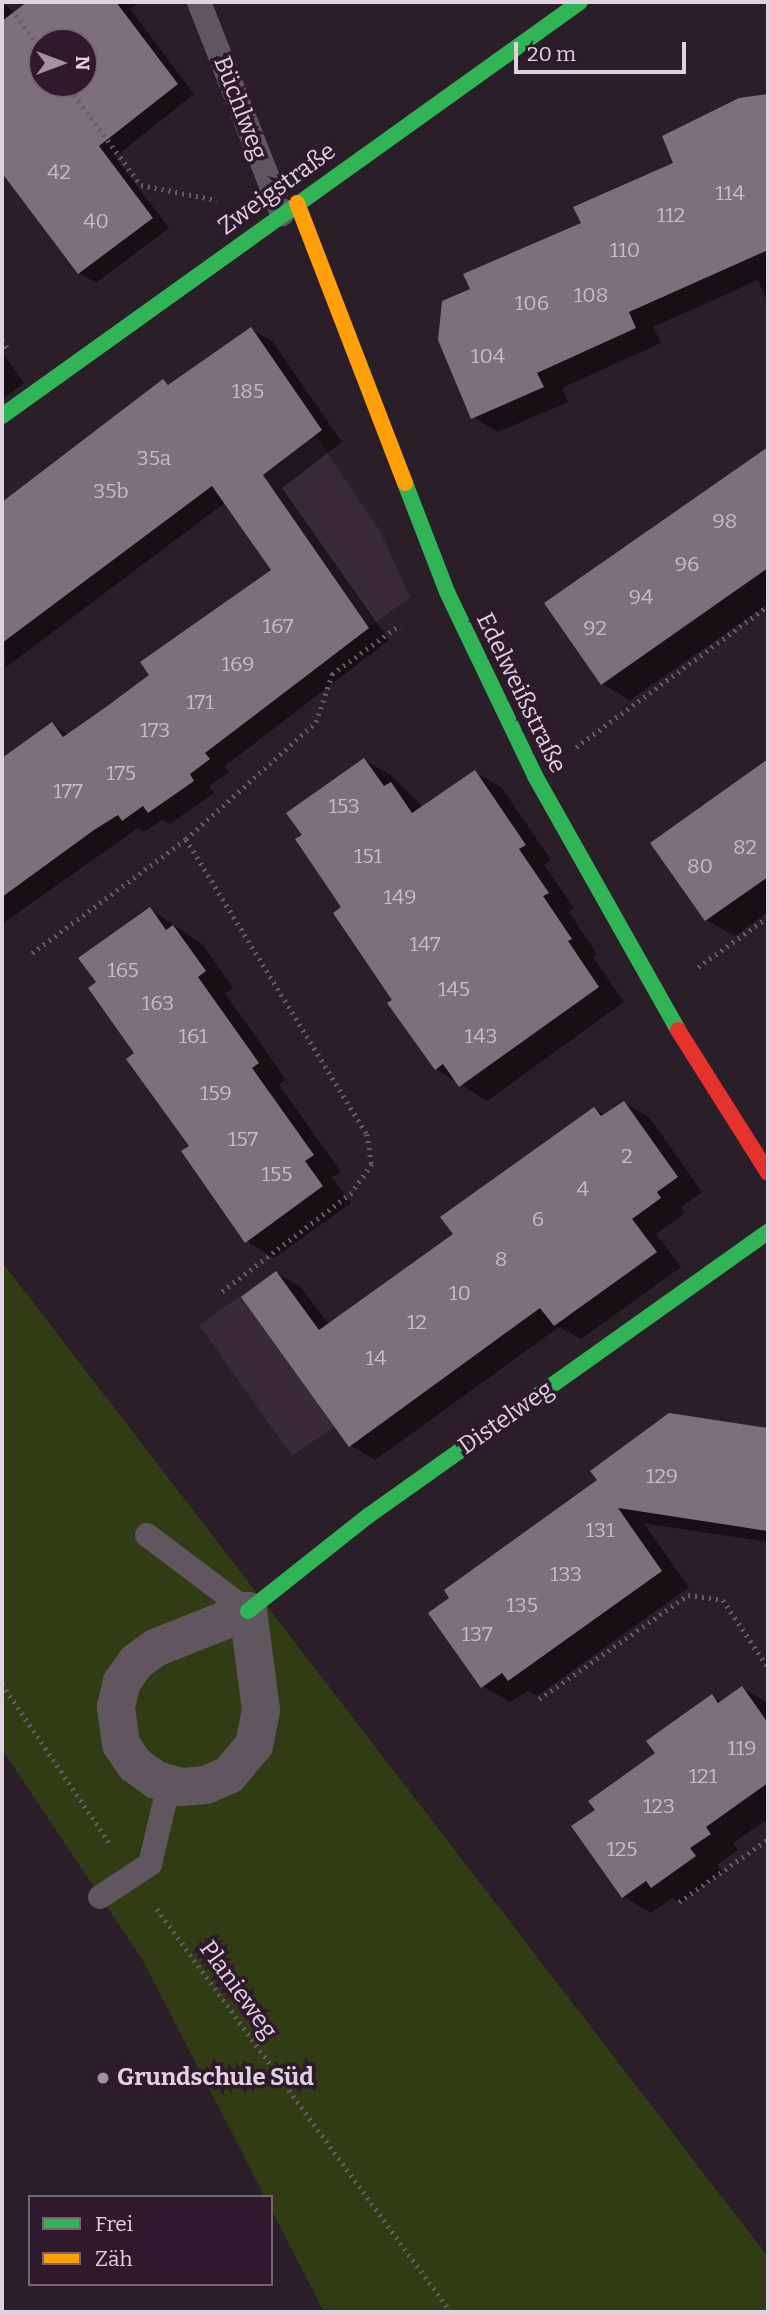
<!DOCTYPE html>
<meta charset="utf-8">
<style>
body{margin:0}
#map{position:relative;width:770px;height:2314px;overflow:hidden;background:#2a1e29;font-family:Bitter,serif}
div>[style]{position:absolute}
.industrial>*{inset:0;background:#382a37}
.green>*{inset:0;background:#313c15}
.shadow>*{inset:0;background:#0007}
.building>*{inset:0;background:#7c7079}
.path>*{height:4.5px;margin-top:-2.25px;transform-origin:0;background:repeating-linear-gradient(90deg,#665c64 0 2px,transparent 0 7px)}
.lane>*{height:24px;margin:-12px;padding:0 12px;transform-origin:12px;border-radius:12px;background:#60565f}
.street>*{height:38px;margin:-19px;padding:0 19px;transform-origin:19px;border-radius:19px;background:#60565f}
.fast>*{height:16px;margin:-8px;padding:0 8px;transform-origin:8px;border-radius:8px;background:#30b455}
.slow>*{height:16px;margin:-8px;padding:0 8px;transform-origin:8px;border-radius:8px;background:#ff9f0a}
.jam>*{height:16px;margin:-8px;padding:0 8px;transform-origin:8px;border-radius:8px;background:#e5322d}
.dots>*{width:19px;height:19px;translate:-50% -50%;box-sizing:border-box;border:4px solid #2f192d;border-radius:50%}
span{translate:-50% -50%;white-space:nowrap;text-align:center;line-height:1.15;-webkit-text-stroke:7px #2f192d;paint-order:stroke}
.number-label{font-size:21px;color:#c8bac6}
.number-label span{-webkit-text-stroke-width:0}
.street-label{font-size:24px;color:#e1d2df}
.poi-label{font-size:24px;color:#e1d2df;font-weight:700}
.left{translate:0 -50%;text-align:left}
.frame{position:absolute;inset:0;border:4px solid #e1d2df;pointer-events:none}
.legend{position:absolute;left:28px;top:2195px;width:245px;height:91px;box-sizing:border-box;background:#2f192d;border:2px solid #766374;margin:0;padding:9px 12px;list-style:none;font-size:21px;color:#e1d2df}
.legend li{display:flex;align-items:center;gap:14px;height:35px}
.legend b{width:35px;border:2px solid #766374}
.north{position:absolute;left:28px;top:28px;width:70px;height:70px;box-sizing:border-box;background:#2f192d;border:2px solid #766374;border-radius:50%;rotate:90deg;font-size:19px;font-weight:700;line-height:28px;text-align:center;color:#e1d2df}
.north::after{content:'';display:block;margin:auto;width:24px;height:32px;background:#a1939f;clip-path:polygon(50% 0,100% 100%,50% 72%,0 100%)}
.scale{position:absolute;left:514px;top:42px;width:172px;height:32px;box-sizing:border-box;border:4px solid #e1d2df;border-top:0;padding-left:9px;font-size:21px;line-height:24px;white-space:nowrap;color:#e1d2df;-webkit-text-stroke:5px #2f192d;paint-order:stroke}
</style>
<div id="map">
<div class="industrial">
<div style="clip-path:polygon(315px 435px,380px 531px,410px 597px,332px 655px,262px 476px)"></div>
<div style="clip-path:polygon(276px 1271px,370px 1402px,292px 1456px,199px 1325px)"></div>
</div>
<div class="green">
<div style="clip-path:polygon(2px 1262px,768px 2257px,768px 2312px,324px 2312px,271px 2209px,271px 2197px,265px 2197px,142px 1959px,2px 1749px)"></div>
</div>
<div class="shadow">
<div style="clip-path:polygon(evenodd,2px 2px,14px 13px,29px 2px,140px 2px,130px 9px,194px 94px,115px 157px,169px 228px,96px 283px,79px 273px,2px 170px,2px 2px,42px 42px,84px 42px,84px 84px,42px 84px,42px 42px)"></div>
<div style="clip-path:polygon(767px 96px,768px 303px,758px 280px,653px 327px,661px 343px,562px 388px,568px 402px,498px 432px,473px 417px,472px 290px,676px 164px)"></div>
<div style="clip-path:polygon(251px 329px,272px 341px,342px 442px,282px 488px,389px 640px,225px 766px,229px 772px,209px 786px,214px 793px,170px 824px,162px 820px,144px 832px,138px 828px,2px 924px,2px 763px,54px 726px,69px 735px,152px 676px,274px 570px,226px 502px,5px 668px,2px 504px,163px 381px,171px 385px)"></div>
<div style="clip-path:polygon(2px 352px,24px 383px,2px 400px)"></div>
<div style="clip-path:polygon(768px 449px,768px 604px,630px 700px,602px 684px,546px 604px)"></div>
<div style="clip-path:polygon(364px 760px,391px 775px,423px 807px,475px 772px,502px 788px,551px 860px,544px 865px,574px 908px,569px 912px,597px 954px,593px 957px,624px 1002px,487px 1101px,436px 1069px,304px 835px)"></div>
<div style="clip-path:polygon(768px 761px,768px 912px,735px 936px,706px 920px,653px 844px)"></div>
<div style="clip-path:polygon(150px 909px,202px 944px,233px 988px,225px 993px,286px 1080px,279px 1085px,341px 1172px,332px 1177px,351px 1203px,274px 1258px,246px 1241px,98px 983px)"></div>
<div style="clip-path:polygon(624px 1103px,649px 1117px,702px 1192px,681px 1207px,685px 1213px,656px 1234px,681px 1267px,581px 1339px,559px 1327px,375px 1460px,350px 1445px,276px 1273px,301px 1287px,329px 1325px,455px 1235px,594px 1109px,605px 1115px)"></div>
<div style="clip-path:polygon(670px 1415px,768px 1430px,768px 1542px,643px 1523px,689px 1587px,537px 1696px,528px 1691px,510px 1702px,482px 1686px,599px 1481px)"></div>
<div style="clip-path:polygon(742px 1688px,768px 1703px,768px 1819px,733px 1843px,738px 1850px,717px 1865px,723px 1872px,680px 1903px,672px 1898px,651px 1913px,623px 1896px,598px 1810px,712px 1696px,722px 1702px)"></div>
</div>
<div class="building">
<div style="clip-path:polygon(evenodd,27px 2px,116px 2px,178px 84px,99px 146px,153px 218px,78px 274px,2px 173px,2px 21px,27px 2px,42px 42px,84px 42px,84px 84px,42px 84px,42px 42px)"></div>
<div style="clip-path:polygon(768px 94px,768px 250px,629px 312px,636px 328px,537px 373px,544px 387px,471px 419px,438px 340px,442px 301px,470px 289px,463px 274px,581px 223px,573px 207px,673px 163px,662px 136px,739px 98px)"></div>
<div style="clip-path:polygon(251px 327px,322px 430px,263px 475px,369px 628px,205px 753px,210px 759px,190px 774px,194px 781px,148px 813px,143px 806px,122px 821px,118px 815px,94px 830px,2px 897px,2px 758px,52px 722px,63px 737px,106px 707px,149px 675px,140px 662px,271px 570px,212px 486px,2px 643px,2px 502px,163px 379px,168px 385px)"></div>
<div style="clip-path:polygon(768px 447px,768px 568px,601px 685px,544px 603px)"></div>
<div style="clip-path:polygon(364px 758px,384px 786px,391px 782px,412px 813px,475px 770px,526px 845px,519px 849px,549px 893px,543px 896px,572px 939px,568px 941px,599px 987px,459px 1087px,443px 1064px,435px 1070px,387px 1003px,392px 1000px,333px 913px,341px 907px,295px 839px,302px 835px,286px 813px)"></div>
<div style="clip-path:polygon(768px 759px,768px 877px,705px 921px,650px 843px)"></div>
<div style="clip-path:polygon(150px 907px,166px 930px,173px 925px,206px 971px,198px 977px,259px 1063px,252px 1068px,314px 1155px,305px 1161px,323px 1186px,245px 1243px,181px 1151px,189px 1146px,126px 1059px,134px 1053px,88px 988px,96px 982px,78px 958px)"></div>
<div style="clip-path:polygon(624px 1101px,678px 1177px,657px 1192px,661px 1198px,632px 1219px,657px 1252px,554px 1326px,540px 1308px,349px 1447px,241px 1297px,276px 1271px,319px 1330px,453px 1234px,440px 1217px,594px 1107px,601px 1116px)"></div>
<div style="clip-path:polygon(669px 1413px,768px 1428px,768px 1531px,618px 1508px,662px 1571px,508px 1681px,502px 1673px,481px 1688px,428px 1613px,449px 1598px,444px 1590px,597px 1480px,590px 1471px)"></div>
<div style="clip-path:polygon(742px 1686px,768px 1723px,768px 1783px,706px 1827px,711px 1834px,690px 1848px,696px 1856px,651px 1888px,646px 1881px,622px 1898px,571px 1826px,595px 1810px,588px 1801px,655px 1753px,646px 1741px,712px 1694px,718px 1703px)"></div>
</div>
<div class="path">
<div style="left:16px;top:15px;width:44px;rotate:54.2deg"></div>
<div style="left:66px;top:84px;width:126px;rotate:53.4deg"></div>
<div style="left:141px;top:185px;width:77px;rotate:11.2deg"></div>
<div style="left:2px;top:340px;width:14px;rotate:56deg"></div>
<div style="left:576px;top:747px;width:238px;rotate:-36.3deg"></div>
<div style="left:186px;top:839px;width:346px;rotate:58.5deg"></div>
<div style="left:367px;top:1134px;width:30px;rotate:81deg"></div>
<div style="left:372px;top:1164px;width:35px;rotate:125deg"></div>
<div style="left:352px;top:1193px;width:168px;rotate:142.7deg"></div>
<div style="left:32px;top:953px;width:192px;rotate:-36.5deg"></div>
<div style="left:186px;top:839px;width:175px;rotate:-42deg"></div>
<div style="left:316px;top:722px;width:51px;rotate:-71.6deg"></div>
<div style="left:332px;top:674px;width:84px;rotate:-35.8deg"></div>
<div style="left:698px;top:967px;width:86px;rotate:-35.5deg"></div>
<div style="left:2px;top:1684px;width:191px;rotate:55.9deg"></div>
<div style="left:539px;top:1699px;width:182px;rotate:-34.9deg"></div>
<div style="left:688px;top:1595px;width:35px;rotate:8deg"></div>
<div style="left:723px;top:1600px;width:81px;rotate:56.1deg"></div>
<div style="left:679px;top:1902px;width:109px;rotate:-35.3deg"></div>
<div style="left:157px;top:1909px;width:499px;rotate:53.9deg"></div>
</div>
<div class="lane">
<div style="left:199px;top:2px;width:228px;rotate:68.6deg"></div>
<div style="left:147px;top:1535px;width:126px;rotate:37deg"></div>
<div style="left:100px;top:1897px;width:60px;rotate:-33.4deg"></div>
<div style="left:150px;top:1864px;width:82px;rotate:-76.6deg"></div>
</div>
<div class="street">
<div style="left:248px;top:1611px;width:100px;rotate:82.5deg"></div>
<div style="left:261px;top:1710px;width:36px;rotate:101deg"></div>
<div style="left:254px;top:1745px;width:39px;rotate:130deg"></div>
<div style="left:229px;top:1775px;width:25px;rotate:157deg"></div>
<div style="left:206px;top:1785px;width:25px;rotate:175deg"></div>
<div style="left:181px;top:1787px;width:26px;rotate:-164deg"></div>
<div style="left:156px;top:1780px;width:26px;rotate:-144deg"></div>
<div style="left:135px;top:1765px;width:25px;rotate:-124deg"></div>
<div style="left:121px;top:1744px;width:37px;rotate:-98deg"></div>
<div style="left:116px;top:1707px;width:26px;rotate:-77deg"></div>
<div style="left:122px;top:1682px;width:24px;rotate:-55deg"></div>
<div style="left:136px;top:1662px;width:24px;rotate:-36deg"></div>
<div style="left:155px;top:1648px;width:100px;rotate:-21.7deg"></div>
</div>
<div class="fast">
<div style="left:2px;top:416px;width:711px;rotate:-35.61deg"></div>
<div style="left:405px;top:483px;width:117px;rotate:68.9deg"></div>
<div style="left:447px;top:592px;width:204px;rotate:64.4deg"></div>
<div style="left:535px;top:776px;width:291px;rotate:60.6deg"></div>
<div style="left:248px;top:1611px;width:153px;rotate:-38.4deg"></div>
<div style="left:368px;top:1516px;width:491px;rotate:-35.4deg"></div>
</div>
<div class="slow">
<div style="left:297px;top:203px;width:300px;rotate:68.9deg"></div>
</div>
<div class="jam">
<div style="left:678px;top:1030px;width:169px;rotate:57.8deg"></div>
</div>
<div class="dots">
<div style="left:103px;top:2078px;background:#a1939f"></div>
</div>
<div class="number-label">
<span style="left:59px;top:172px">42</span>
<span style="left:730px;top:193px">114</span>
<span style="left:671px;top:215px">112</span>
<span style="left:96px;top:221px">40</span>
<span style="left:625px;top:250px">110</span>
<span style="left:591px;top:295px">108</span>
<span style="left:532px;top:303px">106</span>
<span style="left:488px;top:356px">104</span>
<span style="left:248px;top:391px">185</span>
<span style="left:154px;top:458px">35a</span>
<span style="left:111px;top:491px">35b</span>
<span style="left:725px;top:521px">98</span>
<span style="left:687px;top:564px">96</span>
<span style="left:641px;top:597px">94</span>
<span style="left:278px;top:626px">167</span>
<span style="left:595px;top:628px">92</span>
<span style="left:238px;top:664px">169</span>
<span style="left:200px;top:702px">171</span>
<span style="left:155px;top:730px">173</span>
<span style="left:121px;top:773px">175</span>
<span style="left:68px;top:791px">177</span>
<span style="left:344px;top:806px">153</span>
<span style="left:745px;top:847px">82</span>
<span style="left:368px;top:856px">151</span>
<span style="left:700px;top:866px">80</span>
<span style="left:400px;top:897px">149</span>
<span style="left:425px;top:944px">147</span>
<span style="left:123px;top:970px">165</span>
<span style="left:454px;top:989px">145</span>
<span style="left:158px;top:1003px">163</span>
<span style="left:193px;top:1036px">161</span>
<span style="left:481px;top:1036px">143</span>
<span style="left:216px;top:1093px">159</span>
<span style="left:243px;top:1139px">157</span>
<span style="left:627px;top:1156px">2</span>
<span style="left:277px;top:1174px">155</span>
<span style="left:583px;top:1189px">4</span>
<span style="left:538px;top:1219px">6</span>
<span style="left:501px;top:1259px">8</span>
<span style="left:460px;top:1293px">10</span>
<span style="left:417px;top:1322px">12</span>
<span style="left:376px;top:1358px">14</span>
<span style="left:662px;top:1476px">129</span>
<span style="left:600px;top:1530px">131</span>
<span style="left:566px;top:1574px">133</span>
<span style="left:522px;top:1605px">135</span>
<span style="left:477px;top:1634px">137</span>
<span style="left:742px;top:1748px">119</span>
<span style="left:703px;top:1776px">121</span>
<span style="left:659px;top:1806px">123</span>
<span style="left:622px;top:1849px">125</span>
</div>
<div class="street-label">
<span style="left:240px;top:108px;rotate:69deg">Büchlweg</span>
<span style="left:277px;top:189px;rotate:-36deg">Zweigstraße</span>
<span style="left:521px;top:693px;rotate:64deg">Edelweißstraße</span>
<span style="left:506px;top:1418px;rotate:-35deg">Distelweg</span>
<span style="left:238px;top:1990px;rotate:54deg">Planieweg</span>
</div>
<div class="poi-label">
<span class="left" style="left:117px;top:2078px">Grundschule Süd</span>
</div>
<div class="frame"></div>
<ul class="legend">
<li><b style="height:9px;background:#30b455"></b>Frei</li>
<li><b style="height:9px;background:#ff9f0a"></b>Zäh</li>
</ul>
<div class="north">N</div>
<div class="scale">20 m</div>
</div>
